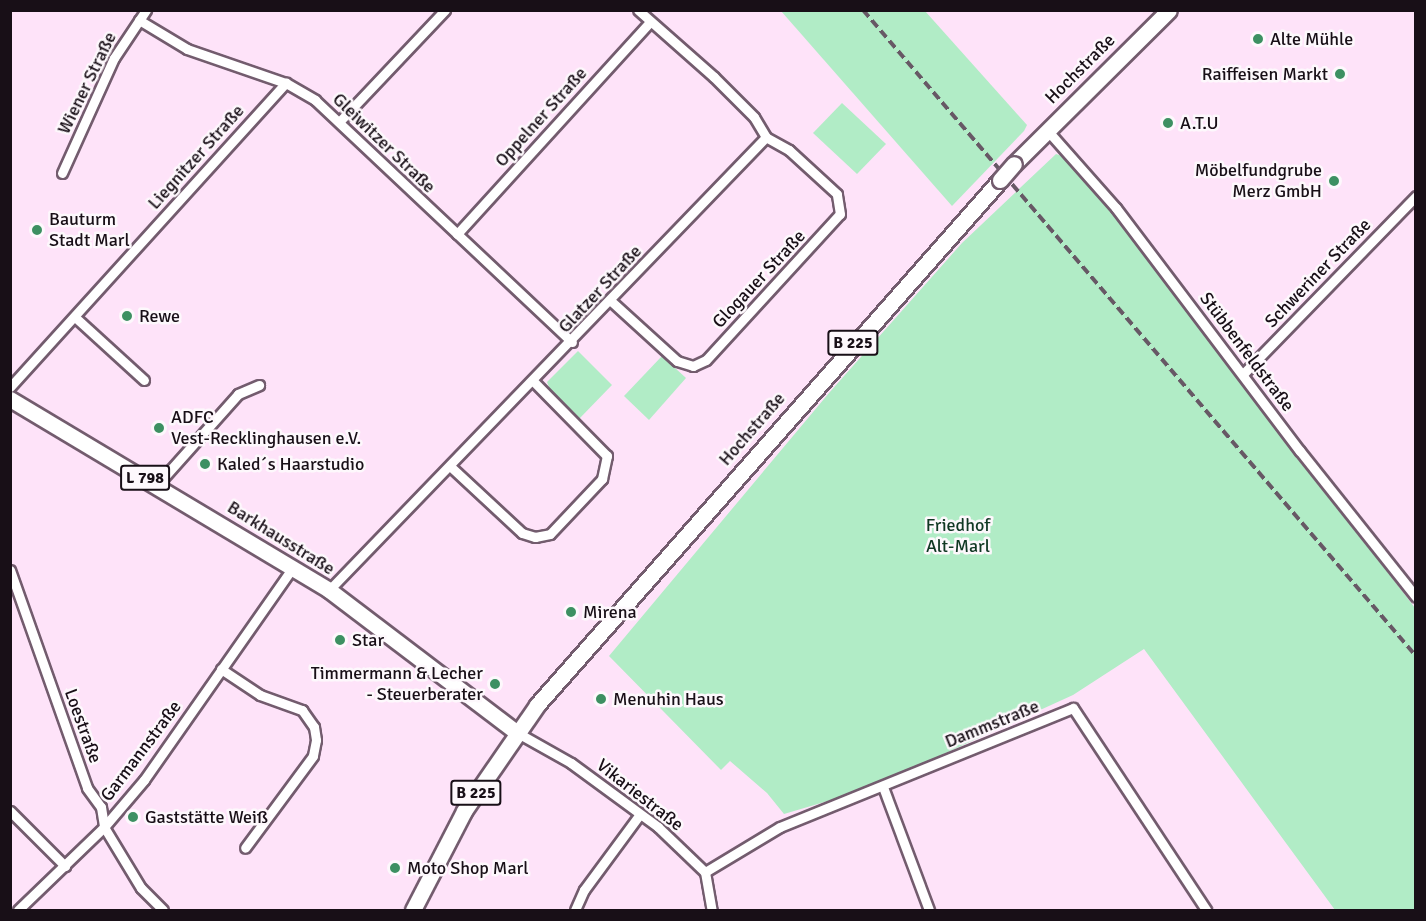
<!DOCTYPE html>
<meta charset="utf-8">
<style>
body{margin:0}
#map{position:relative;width:1426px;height:921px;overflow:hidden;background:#fee3f9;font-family:Signika,sans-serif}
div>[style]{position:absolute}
.green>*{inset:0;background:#b1ecc6}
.roads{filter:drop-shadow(2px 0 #735c6e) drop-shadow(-2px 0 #735c6e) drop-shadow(0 2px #735c6e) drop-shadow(0 -2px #735c6e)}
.street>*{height:9px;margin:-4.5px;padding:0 4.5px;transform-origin:4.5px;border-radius:4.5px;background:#fff}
.primary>*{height:15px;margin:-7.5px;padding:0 7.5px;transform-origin:7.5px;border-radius:7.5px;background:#fff}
.rail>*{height:4px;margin-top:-2px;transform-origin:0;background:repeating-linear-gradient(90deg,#675865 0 9px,transparent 0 13.5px)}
.bridges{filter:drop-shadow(2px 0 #735c6e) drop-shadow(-2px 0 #735c6e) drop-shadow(0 2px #735c6e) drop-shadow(0 -2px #735c6e)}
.primary-bridge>*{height:15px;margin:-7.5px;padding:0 7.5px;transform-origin:7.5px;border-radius:7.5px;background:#fff}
.dots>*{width:16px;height:16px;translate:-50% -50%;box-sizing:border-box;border:3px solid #fdf8fc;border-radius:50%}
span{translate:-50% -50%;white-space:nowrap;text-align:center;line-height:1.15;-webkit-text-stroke:5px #fdf8fc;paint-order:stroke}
.shield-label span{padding:2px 4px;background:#fdf8fc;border:2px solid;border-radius:4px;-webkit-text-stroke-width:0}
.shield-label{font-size:16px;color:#180f17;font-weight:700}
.poi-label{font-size:18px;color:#180f17}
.left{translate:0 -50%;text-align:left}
.right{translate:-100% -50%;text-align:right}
.street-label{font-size:18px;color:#180f17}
.park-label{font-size:18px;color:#103823}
.frame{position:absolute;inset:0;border:12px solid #180f17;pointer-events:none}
</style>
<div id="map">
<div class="green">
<div style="clip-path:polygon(781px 11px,925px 11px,1027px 125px,1024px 131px,952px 206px)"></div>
<div style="clip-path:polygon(842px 103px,886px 144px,857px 174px,813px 133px)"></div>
<div style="clip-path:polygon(1056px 154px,1068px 158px,1161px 275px,1415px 608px,1415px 910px,1335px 910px,1144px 649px,1073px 695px,865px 790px,784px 814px,767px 793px,730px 761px,721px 770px,609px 656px,829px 393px,962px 243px)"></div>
<div style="clip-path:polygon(578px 351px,612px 385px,579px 419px,551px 392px,547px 382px)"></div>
<div style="clip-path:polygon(662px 356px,686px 378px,649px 420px,624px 396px)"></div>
</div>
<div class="roads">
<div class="street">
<div style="left:139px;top:20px;width:56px;rotate:31.1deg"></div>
<div style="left:187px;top:49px;width:105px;rotate:19deg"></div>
<div style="left:286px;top:83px;width:34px;rotate:30deg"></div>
<div style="left:315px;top:100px;width:353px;rotate:43.3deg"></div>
<div style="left:340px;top:121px;width:153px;rotate:-46.6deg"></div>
<div style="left:1047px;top:130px;width:104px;rotate:48.5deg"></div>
<div style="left:1116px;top:208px;width:305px;rotate:52.9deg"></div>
<div style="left:1300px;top:451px;width:186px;rotate:51.5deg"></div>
<div style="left:62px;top:173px;width:126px;rotate:-65.7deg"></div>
<div style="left:114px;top:58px;width:58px;rotate:-56.3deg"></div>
<div style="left:457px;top:234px;width:287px;rotate:-47.7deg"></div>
<div style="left:611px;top:301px;width:89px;rotate:42.3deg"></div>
<div style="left:677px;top:361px;width:17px;rotate:17deg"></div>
<div style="left:693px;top:366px;width:14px;rotate:-25deg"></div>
<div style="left:706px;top:360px;width:198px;rotate:-47.5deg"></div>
<div style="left:840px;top:214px;width:20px;rotate:-99deg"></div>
<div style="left:837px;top:194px;width:65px;rotate:-137.5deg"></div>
<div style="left:789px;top:150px;width:26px;rotate:-151deg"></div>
<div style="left:76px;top:318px;width:92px;rotate:42.4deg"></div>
<div style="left:1244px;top:373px;width:247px;rotate:-45.8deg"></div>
<div style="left:10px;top:387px;width:411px;rotate:-47.8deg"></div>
<div style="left:451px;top:467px;width:97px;rotate:42.9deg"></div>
<div style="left:522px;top:533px;width:14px;rotate:17deg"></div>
<div style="left:535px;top:537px;width:15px;rotate:-11deg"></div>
<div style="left:550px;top:534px;width:76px;rotate:-46.6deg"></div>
<div style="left:602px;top:479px;width:24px;rotate:-78deg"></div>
<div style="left:607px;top:456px;width:104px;rotate:-134.6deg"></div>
<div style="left:157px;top:485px;width:122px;rotate:-48.3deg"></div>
<div style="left:238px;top:394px;width:23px;rotate:-23deg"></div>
<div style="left:10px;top:570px;width:231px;rotate:70.5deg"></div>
<div style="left:87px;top:788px;width:24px;rotate:54deg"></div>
<div style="left:101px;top:807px;width:20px;rotate:81deg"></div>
<div style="left:104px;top:827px;width:71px;rotate:58.8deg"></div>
<div style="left:141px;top:888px;width:31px;rotate:45deg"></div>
<div style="left:329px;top:590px;width:629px;rotate:-46.03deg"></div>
<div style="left:766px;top:137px;width:23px;rotate:-121deg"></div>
<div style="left:754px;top:117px;width:57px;rotate:-135deg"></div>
<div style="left:714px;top:77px;width:101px;rotate:-138.6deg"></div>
<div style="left:221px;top:669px;width:47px;rotate:33.7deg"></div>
<div style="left:260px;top:695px;width:45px;rotate:19.7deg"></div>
<div style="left:302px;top:710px;width:21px;rotate:55deg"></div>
<div style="left:314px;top:727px;width:13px;rotate:81deg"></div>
<div style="left:316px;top:740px;width:16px;rotate:101deg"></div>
<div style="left:313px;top:756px;width:114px;rotate:126.5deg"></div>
<div style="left:516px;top:732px;width:63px;rotate:29.4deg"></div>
<div style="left:571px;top:763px;width:108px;rotate:36.3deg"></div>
<div style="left:658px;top:827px;width:65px;rotate:43.8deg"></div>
<div style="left:705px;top:872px;width:39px;rotate:80deg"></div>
<div style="left:883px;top:787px;width:131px;rotate:69.5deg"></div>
<div style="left:10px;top:811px;width:78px;rotate:45deg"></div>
<div style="left:705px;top:872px;width:87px;rotate:-31deg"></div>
<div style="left:780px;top:827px;width:316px;rotate:-22.1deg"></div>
<div style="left:1073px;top:708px;width:242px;rotate:56.6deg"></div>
<div style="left:18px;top:910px;width:120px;rotate:-44deg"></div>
<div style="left:104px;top:827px;width:62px;rotate:-49.6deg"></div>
<div style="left:144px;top:780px;width:260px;rotate:-55deg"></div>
<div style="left:575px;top:910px;width:22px;rotate:-66deg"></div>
<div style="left:584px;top:890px;width:94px;rotate:-53.6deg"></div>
</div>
<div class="primary">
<div style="left:1014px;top:164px;width:218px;rotate:-44.8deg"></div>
<div style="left:10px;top:399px;width:372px;rotate:30.9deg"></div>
<div style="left:329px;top:590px;width:235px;rotate:37.2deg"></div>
<div style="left:413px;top:910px;width:111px;rotate:-62.7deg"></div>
<div style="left:464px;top:811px;width:129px;rotate:-55.4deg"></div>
<div style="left:537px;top:705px;width:700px;rotate:-48.59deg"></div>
</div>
</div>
<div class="rail">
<div style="left:863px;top:10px;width:850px;rotate:49.44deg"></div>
</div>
<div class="bridges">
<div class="primary-bridge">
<div style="left:1000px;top:180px;width:21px;rotate:-49deg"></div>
</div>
</div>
<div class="dots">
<div style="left:1258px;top:39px;background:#3d9062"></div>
<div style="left:1340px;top:74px;background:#3d9062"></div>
<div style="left:1168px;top:123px;background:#3d9062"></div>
<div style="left:1334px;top:181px;background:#3d9062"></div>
<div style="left:37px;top:230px;background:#3d9062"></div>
<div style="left:127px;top:316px;background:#3d9062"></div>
<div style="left:159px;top:428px;background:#3d9062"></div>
<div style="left:205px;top:464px;background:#3d9062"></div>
<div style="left:571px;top:612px;background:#3d9062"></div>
<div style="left:340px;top:640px;background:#3d9062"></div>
<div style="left:495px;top:684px;background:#3d9062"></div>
<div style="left:601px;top:699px;background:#3d9062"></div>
<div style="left:133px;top:817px;background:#3d9062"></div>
<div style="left:395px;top:868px;background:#3d9062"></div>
</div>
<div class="shield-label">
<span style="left:853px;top:343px">B 225</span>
<span style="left:145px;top:478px">L 798</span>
<span style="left:476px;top:793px">B 225</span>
</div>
<div class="poi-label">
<span class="left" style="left:1270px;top:39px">Alte Mühle</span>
<span class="right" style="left:1328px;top:74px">Raiffeisen Markt</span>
<span class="left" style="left:1180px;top:123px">A.T.U</span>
<span class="right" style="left:1322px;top:181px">Möbelfundgrube<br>Merz GmbH</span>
<span class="left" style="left:49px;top:230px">Bauturm<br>Stadt Marl</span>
<span class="left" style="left:139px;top:316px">Rewe</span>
<span class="left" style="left:171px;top:428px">ADFC<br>Vest-Recklinghausen e.V.</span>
<span class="left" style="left:217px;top:464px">Kaled´s Haarstudio</span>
<span class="left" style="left:583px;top:612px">Mirena</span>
<span class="left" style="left:352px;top:640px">Star</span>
<span class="right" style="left:483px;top:684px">Timmermann &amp; Lecher<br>- Steuerberater</span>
<span class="left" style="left:613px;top:699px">Menuhin Haus</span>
<span class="left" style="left:145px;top:817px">Gaststätte Weiß</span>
<span class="left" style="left:407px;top:868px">Moto Shop Marl</span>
</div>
<div class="street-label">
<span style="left:1080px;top:69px;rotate:-45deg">Hochstraße</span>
<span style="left:87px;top:83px;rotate:-64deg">Wiener Straße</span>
<span style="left:541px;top:117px;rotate:-48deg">Oppelner Straße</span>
<span style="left:384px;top:143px;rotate:44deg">Gleiwitzer Straße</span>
<span style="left:196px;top:157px;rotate:-48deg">Liegnitzer Straße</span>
<span style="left:1318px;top:273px;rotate:-46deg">Schweriner Straße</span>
<span style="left:759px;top:279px;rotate:-47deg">Glogauer Straße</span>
<span style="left:600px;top:289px;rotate:-47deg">Glatzer Straße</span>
<span style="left:1247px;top:352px;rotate:53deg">Stübbenfeldstraße</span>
<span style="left:752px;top:429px;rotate:-49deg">Hochstraße</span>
<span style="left:281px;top:538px;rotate:32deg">Barkhausstraße</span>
<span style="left:992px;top:724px;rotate:-22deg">Dammstraße</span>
<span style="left:83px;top:726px;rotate:70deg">Loestraße</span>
<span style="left:141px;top:751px;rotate:-53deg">Garmannstraße</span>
<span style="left:640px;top:795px;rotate:38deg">Vikariestraße</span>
</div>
<div class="park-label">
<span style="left:958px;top:536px">Friedhof<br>Alt-Marl</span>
</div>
<div class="frame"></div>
</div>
